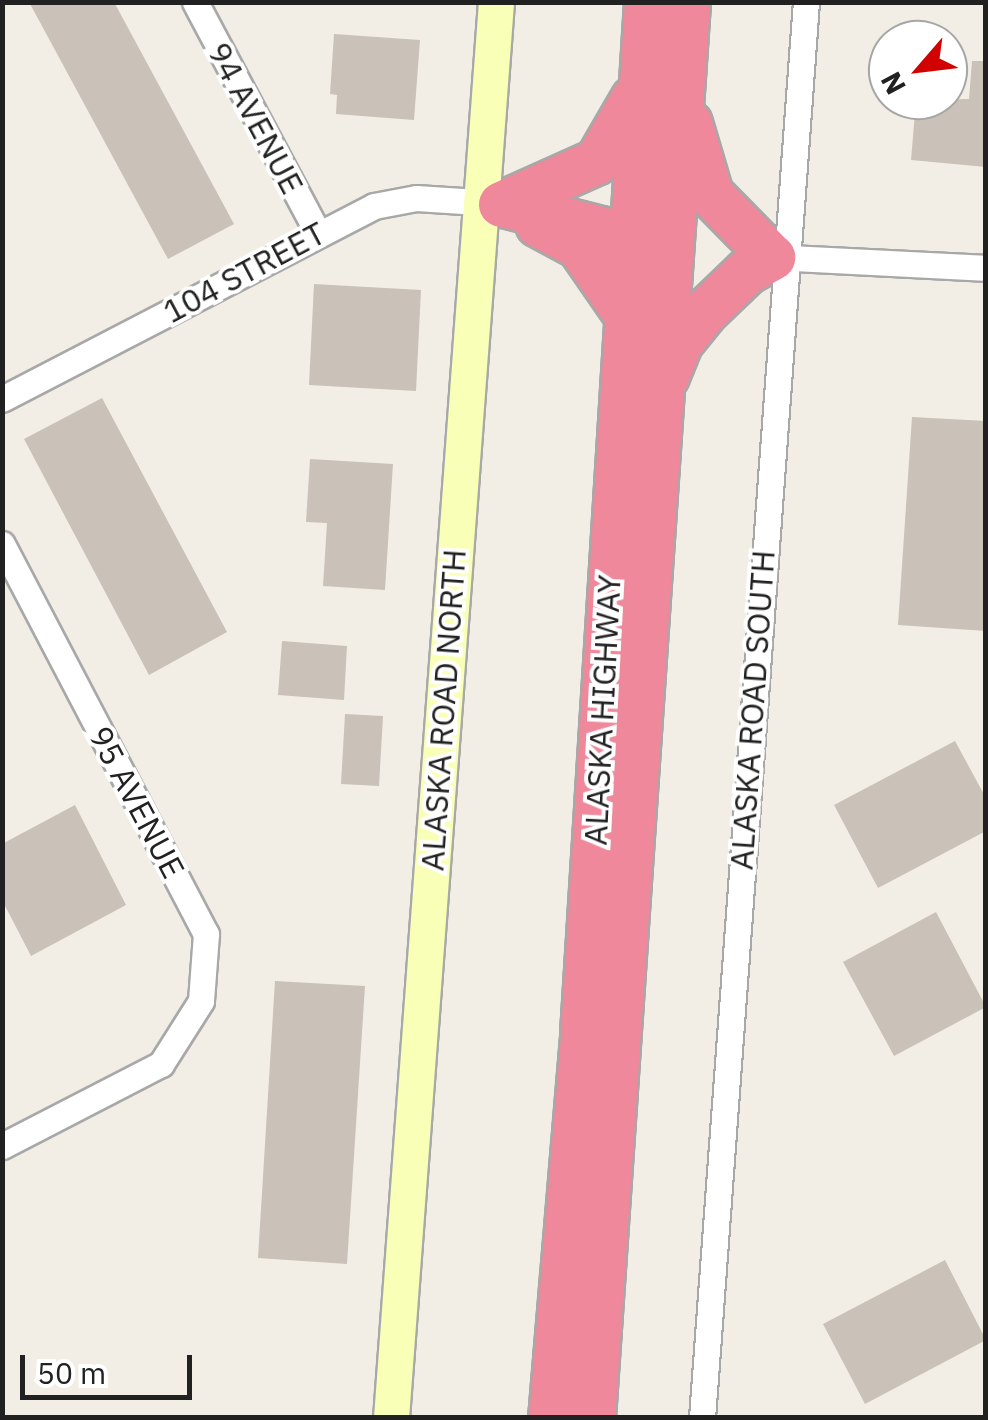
<!DOCTYPE html>
<style>
body{margin:0}
#map{position:relative;width:988px;height:1420px;overflow:hidden;background:#f2eee6;font-family:"IBM Plex Sans",sans-serif}
div>[style]{position:absolute}
.building>*{inset:0;background:#cac1b9}
.roads{filter:drop-shadow(2px 0 #a8a8a8) drop-shadow(-2px 0 #a8a8a8) drop-shadow(0 2px #a8a8a8) drop-shadow(0 -2px #a8a8a8)}
.street>*{height:25px;margin:-12.5px;padding:0 12.5px;transform-origin:12.5px;border-radius:12.5px;background:#fff}
.secondary>*{height:35px;margin:-17.5px;padding:0 17.5px;transform-origin:17.5px;border-radius:17.5px;background:#faffb7}
.highway>*{height:45px;margin:-22.5px;padding:0 22.5px;transform-origin:22.5px;border-radius:22.5px;background:#ef889a}
span{translate:-50% -50%;white-space:nowrap;text-align:center;line-height:1.15;-webkit-text-stroke:8px #fff;paint-order:stroke}
.street-label{font-size:32px;color:#212121}
.frame{position:absolute;inset:0;border:5px solid #212121;pointer-events:none}
.north{position:absolute;left:868px;top:20px;width:100px;height:100px;box-sizing:border-box;background:#fff;border:2px solid #a6a6a6;border-radius:50%;rotate:242deg;font-size:28px;font-weight:700;line-height:40px;text-align:center;color:#212121}
.north::after{content:'';display:block;margin:auto;width:35px;height:45px;background:#d10300;clip-path:polygon(50% 0,100% 100%,50% 72%,0 100%)}
.scale{position:absolute;left:20px;top:1355px;width:172px;height:45px;box-sizing:border-box;border:5px solid #212121;border-top:0;padding-left:12px;font-size:30px;line-height:35px;white-space:nowrap;color:#212121;-webkit-text-stroke:8px #fff;paint-order:stroke}
</style>
<div id="map">
<div class="building">
<div style="clip-path:polygon(29px 2px,114px 2px,234px 224px,168px 259px)"></div>
<div style="clip-path:polygon(334px 34px,420px 40px,414px 120px,336px 114px,337px 95px,330px 94px)"></div>
<div style="clip-path:polygon(972px 61px,986px 61px,986px 167px,911px 160px,916px 100px,969px 99px)"></div>
<div style="clip-path:polygon(314px 284px,421px 290px,416px 391px,309px 385px)"></div>
<div style="clip-path:polygon(102px 398px,227px 632px,149px 675px,24px 439px)"></div>
<div style="clip-path:polygon(912px 417px,986px 421px,986px 631px,898px 625px)"></div>
<div style="clip-path:polygon(310px 459px,393px 464px,385px 590px,323px 586px,327px 523px,306px 522px)"></div>
<div style="clip-path:polygon(282px 641px,347px 646px,344px 700px,278px 695px)"></div>
<div style="clip-path:polygon(345px 714px,383px 716px,379px 786px,341px 784px)"></div>
<div style="clip-path:polygon(955px 741px,986px 798px,986px 831px,878px 888px,834px 805px)"></div>
<div style="clip-path:polygon(75px 805px,126px 905px,31px 956px,2px 900px,2px 844px)"></div>
<div style="clip-path:polygon(936px 912px,986px 1007px,894px 1056px,843px 962px)"></div>
<div style="clip-path:polygon(275px 981px,365px 986px,347px 1264px,258px 1258px)"></div>
<div style="clip-path:polygon(945px 1260px,986px 1340px,865px 1404px,823px 1324px)"></div>
</div>
<div class="roads">
<div class="street">
<div style="left:195px;top:2px;width:262px;rotate:62deg"></div>
<div style="left:772px;top:257px;width:214px;rotate:2.9deg"></div>
<div style="left:2px;top:399px;width:419px;rotate:-27.4deg"></div>
<div style="left:374px;top:206px;width:43px;rotate:-10.8deg"></div>
<div style="left:416px;top:198px;width:78px;rotate:3.7deg"></div>
<div style="left:2px;top:544px;width:440px;rotate:62.4deg"></div>
<div style="left:206px;top:934px;width:67px;rotate:94.3deg"></div>
<div style="left:201px;top:1001px;width:75px;rotate:122.4deg"></div>
<div style="left:161px;top:1064px;width:179px;rotate:152.7deg"></div>
<div style="left:702px;top:1418px;width:1420px;rotate:-85.8deg"></div>
</div>
<div class="secondary">
<div style="left:391px;top:1418px;width:1420px;rotate:-85.76deg"></div>
</div>
<div class="highway">
<div style="left:689px;top:123px;width:74px;rotate:73.5deg"></div>
<div style="left:710px;top:194px;width:88px;rotate:45.5deg"></div>
<div style="left:501px;top:204px;width:105px;rotate:-24.1deg"></div>
<div style="left:597px;top:161px;width:72px;rotate:-59.9deg"></div>
<div style="left:503px;top:204px;width:101px;rotate:14.3deg"></div>
<div style="left:601px;top:229px;width:54px;rotate:36.7deg"></div>
<div style="left:538px;top:224px;width:47px;rotate:28.2deg"></div>
<div style="left:579px;top:246px;width:79px;rotate:55.3deg"></div>
<div style="left:666px;top:376px;width:35px;rotate:-68deg"></div>
<div style="left:679px;top:343px;width:38px;rotate:-51deg"></div>
<div style="left:703px;top:313px;width:61px;rotate:-43.7deg"></div>
<div style="left:747px;top:271px;width:29px;rotate:-29deg"></div>
<div style="left:551px;top:1418px;width:386px;rotate:-85.2deg"></div>
<div style="left:583px;top:1033px;width:1033px;rotate:-86.45deg"></div>
<div style="left:592px;top:1418px;width:1419px;rotate:-86.16deg"></div>
</div>
</div>
<div class="street-label">
<span style="left:256px;top:118px;rotate:62deg">94 AVENUE</span>
<span style="left:244px;top:272px;rotate:-28deg">104 STREET</span>
<span style="left:443px;top:710px;rotate:-86deg">ALASKA ROAD NORTH</span>
<span style="left:602px;top:710px;rotate:-87deg">ALASKA HIGHWAY</span>
<span style="left:752px;top:710px;rotate:-86deg">ALASKA ROAD SOUTH</span>
<span style="left:137px;top:802px;rotate:62deg">95 AVENUE</span>
</div>
<div class="frame"></div>
<div class="north">N</div>
<div class="scale">50 m</div>
</div>
